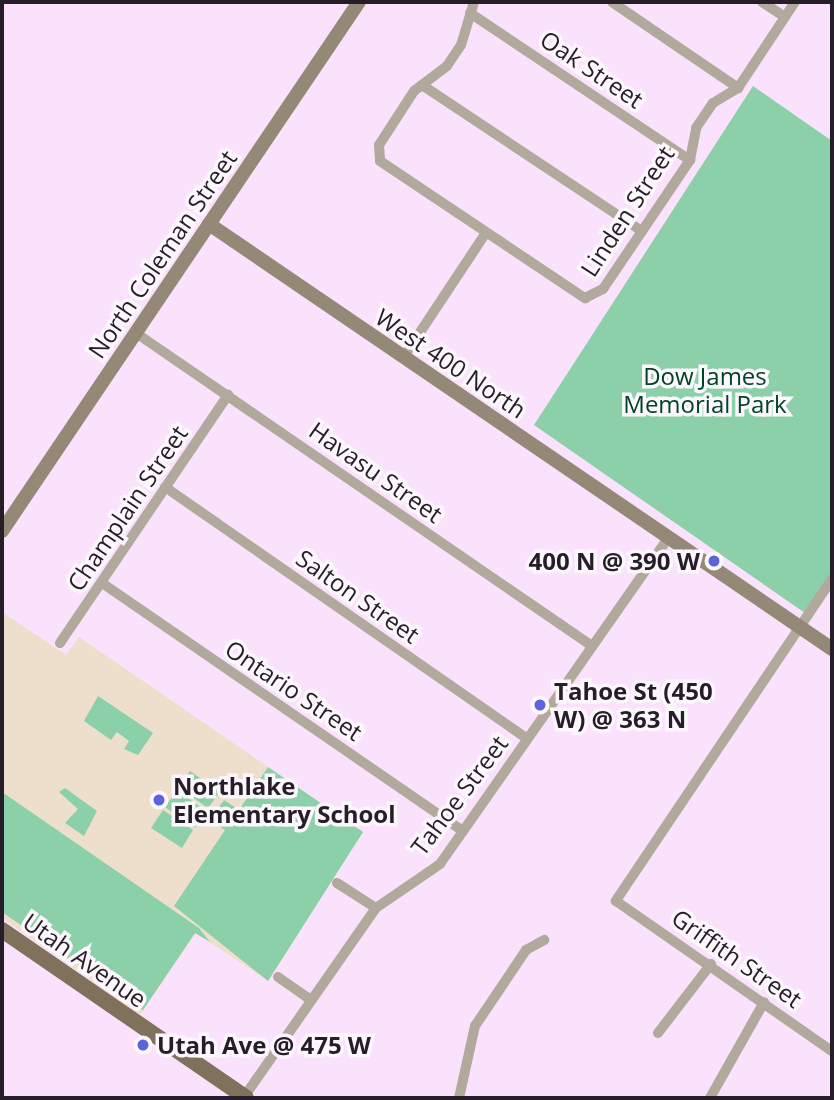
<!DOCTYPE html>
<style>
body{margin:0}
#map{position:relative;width:834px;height:1100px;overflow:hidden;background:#fae2fd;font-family:"Open Sans",sans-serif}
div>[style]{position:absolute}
.education>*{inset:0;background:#eddfcc}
.green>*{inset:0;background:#8bd0a8}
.street>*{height:10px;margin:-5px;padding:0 5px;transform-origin:5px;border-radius:5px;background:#b0a99c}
.secondary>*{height:14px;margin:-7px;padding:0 7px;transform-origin:7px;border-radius:7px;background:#948876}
.primary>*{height:16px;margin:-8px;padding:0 8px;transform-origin:8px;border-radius:8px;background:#7f715b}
.dots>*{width:19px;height:19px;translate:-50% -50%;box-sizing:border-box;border:4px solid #fcf7fc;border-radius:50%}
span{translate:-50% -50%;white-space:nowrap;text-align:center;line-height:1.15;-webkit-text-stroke:7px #fcf7fc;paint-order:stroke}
.street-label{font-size:24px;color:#251d27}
.park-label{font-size:24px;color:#004327}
.poi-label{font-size:24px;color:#251d27;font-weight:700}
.right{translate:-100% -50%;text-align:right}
.left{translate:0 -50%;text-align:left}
.frame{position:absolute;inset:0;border:4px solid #251d27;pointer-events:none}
</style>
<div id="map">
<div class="education">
<div style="clip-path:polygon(2px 612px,66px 655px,79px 637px,363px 832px,268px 981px,196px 933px,140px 1015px,2px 918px)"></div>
</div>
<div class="green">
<div style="clip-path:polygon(753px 86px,832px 141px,832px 574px,805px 613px,534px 425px)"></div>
<div style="clip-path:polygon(98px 696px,153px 733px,138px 755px,124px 749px,129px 741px,117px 732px,111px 740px,84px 721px)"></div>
<div style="clip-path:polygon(268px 767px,363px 832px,268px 981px,174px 906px,225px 830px,210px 820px,224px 800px,239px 810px)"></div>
<div style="clip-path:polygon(190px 771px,220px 792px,208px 808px,179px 788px)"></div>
<div style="clip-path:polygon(65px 788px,97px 811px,84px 836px,65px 823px,78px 809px,59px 792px)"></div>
<div style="clip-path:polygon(177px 790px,206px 811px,195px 828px,165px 807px)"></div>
<div style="clip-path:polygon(2px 792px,199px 928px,210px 942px,195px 933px,143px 1010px,2px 912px)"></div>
<div style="clip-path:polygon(163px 810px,193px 830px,182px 848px,151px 828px)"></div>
</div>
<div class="street">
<div style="left:474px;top:2px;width:45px;rotate:106.8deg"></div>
<div style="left:461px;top:45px;width:25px;rotate:124deg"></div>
<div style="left:447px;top:66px;width:41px;rotate:142.9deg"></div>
<div style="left:414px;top:91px;width:64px;rotate:122.9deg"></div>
<div style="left:379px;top:145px;width:16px;rotate:86deg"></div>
<div style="left:380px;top:161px;width:247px;rotate:33.8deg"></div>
<div style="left:585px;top:298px;width:20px;rotate:-27deg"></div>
<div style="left:603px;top:289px;width:156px;rotate:-56deg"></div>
<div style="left:690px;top:160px;width:33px;rotate:-79deg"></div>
<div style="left:696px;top:128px;width:30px;rotate:-56deg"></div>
<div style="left:713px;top:103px;width:29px;rotate:-31deg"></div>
<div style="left:738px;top:88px;width:103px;rotate:-56.5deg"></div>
<div style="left:612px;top:2px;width:153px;rotate:34.3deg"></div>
<div style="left:762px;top:2px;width:27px;rotate:33deg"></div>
<div style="left:470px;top:13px;width:265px;rotate:33.8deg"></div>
<div style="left:422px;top:85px;width:264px;rotate:33.6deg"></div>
<div style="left:136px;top:333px;width:553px;rotate:34.47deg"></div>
<div style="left:403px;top:358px;width:149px;rotate:-56.5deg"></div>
<div style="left:165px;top:487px;width:441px;rotate:34.8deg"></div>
<div style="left:832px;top:579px;width:388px;rotate:123.9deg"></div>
<div style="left:616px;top:901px;width:263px;rotate:34.8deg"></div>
<div style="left:102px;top:583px;width:438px;rotate:34.5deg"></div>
<div style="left:60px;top:643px;width:300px;rotate:-55.9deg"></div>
<div style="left:337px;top:883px;width:46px;rotate:32.7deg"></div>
<div style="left:278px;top:977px;width:40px;rotate:34.9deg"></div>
<div style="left:658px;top:1033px;width:87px;rotate:-52.5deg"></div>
<div style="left:244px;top:1097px;width:231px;rotate:-55.1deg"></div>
<div style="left:376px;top:908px;width:78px;rotate:-34.5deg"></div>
<div style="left:440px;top:864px;width:398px;rotate:-55deg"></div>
<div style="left:459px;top:1098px;width:74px;rotate:-77.5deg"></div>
<div style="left:475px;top:1026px;width:92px;rotate:-56.1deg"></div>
<div style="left:526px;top:950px;width:21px;rotate:-29deg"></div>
<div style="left:710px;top:1098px;width:110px;rotate:-60.6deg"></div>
</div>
<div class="secondary">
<div style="left:209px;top:224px;width:754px;rotate:34.3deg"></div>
<div style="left:2px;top:531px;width:638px;rotate:-55.99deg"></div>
</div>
<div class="primary">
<div style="left:2px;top:930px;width:296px;rotate:34.5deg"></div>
</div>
<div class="dots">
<div style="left:714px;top:561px;background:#5c63db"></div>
<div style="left:540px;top:705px;background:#5c63db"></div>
<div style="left:159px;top:800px;background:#5c63db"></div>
<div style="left:143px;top:1045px;background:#5c63db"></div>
</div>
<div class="street-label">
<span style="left:592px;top:69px;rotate:34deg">Oak Street</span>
<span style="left:627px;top:211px;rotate:-57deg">Linden Street</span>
<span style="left:162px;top:254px;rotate:-56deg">North Coleman Street</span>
<span style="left:451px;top:363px;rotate:34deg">West 400 North</span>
<span style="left:376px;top:472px;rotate:35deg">Havasu Street</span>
<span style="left:127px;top:508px;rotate:-56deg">Champlain Street</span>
<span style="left:358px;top:596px;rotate:35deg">Salton Street</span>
<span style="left:294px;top:690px;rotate:34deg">Ontario Street</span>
<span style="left:459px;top:795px;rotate:-53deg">Tahoe Street</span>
<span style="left:737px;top:958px;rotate:35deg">Griffith Street</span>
<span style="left:85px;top:960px;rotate:35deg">Utah Avenue</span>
</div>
<div class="park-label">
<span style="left:705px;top:390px">Dow James<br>Memorial Park</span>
</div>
<div class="poi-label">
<span class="right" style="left:700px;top:561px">400 N @ 390 W</span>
<span class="left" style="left:554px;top:705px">Tahoe St (450<br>W) @ 363 N</span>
<span class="left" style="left:173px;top:800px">Northlake<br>Elementary School</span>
<span class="left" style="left:157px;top:1045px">Utah Ave @ 475 W</span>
</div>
<div class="frame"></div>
</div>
